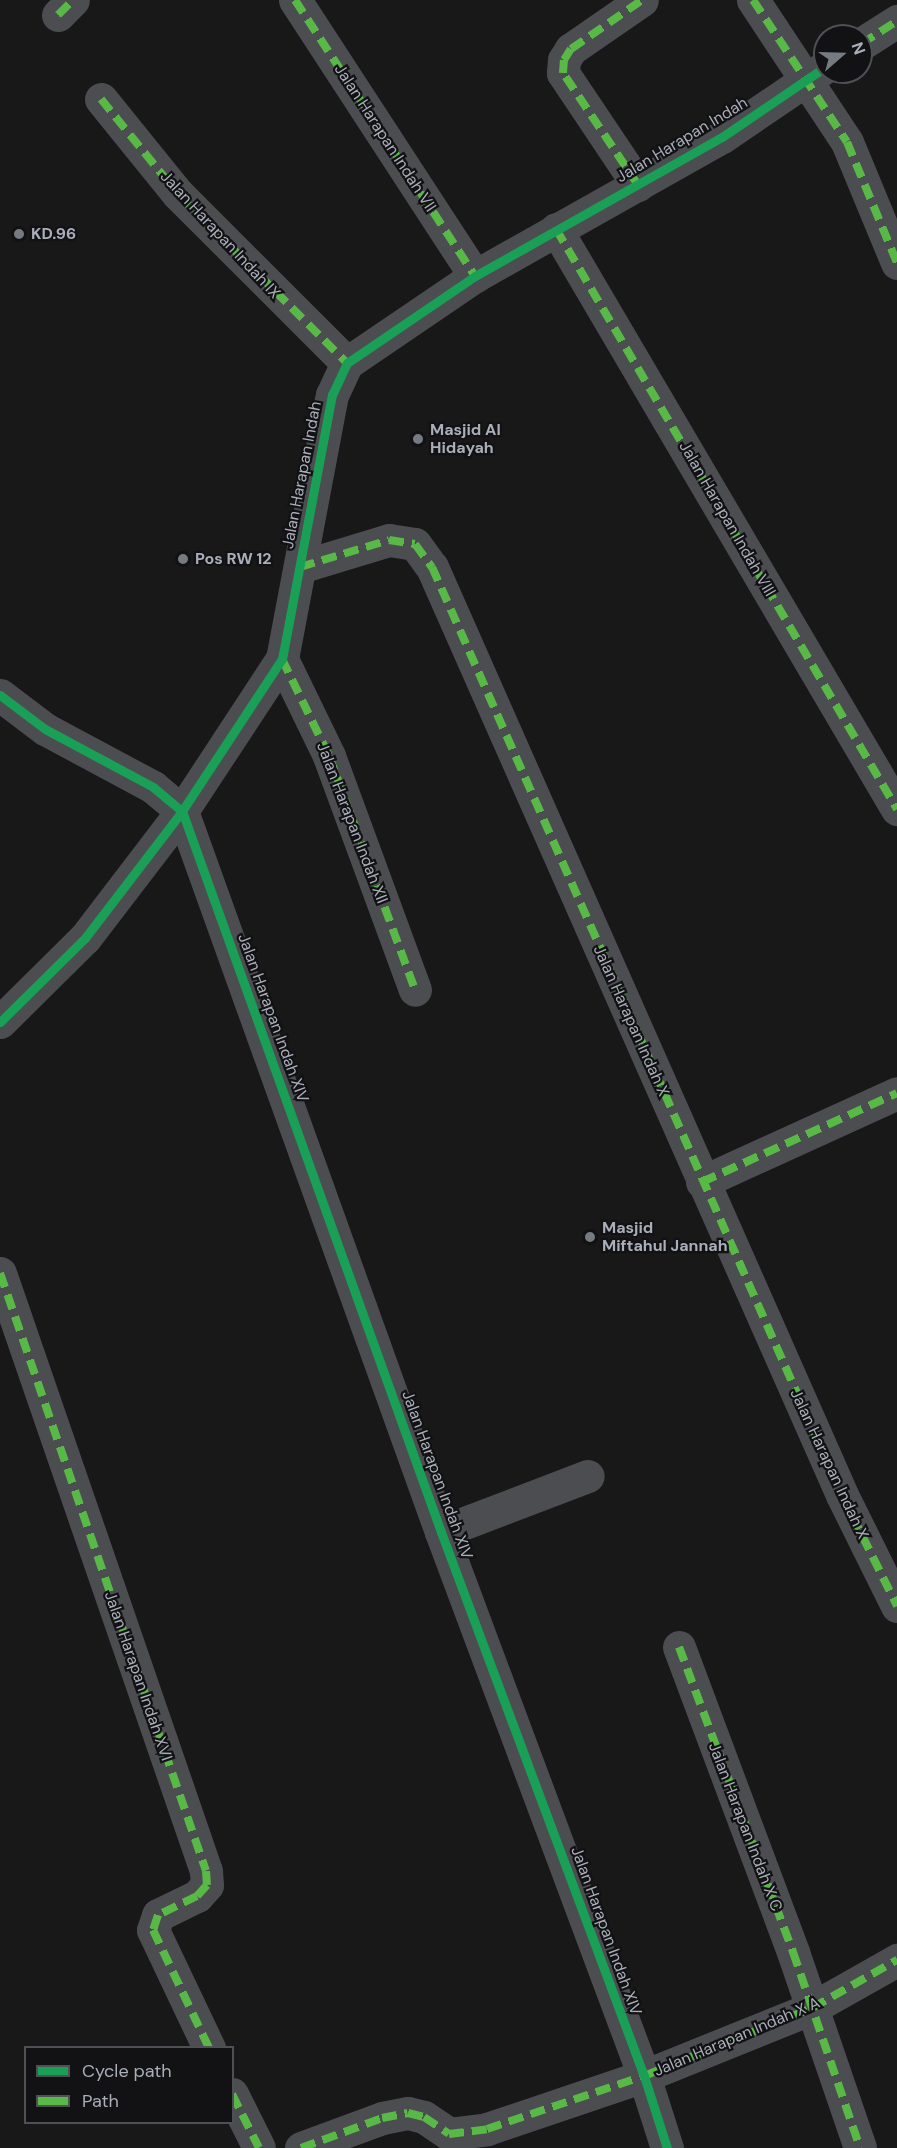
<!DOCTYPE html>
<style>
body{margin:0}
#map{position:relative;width:897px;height:2148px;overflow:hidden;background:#181818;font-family:"DM Sans",sans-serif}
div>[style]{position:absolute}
.street>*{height:33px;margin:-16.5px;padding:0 16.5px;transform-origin:16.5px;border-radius:16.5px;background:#4c4d51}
.quiet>*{height:8px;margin-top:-4px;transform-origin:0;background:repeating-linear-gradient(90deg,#58b947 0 15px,transparent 0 23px)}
.cycleway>*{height:9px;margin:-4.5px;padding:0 4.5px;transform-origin:4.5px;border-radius:4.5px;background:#1a9f57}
.dots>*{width:16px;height:16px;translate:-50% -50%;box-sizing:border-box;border:3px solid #121214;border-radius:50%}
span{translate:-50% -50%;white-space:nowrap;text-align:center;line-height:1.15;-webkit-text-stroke:4.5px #121214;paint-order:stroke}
.street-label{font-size:16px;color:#a9aeb9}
.poi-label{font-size:16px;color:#a9aeb9;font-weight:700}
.left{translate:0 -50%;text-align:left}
.legend{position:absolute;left:24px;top:2046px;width:210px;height:78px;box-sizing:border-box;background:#121214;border:2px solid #4e5056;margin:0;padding:8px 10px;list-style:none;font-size:18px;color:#a9aeb9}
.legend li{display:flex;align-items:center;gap:12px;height:30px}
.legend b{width:30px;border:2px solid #4e5056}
.north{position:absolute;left:813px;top:24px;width:60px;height:60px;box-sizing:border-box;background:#121214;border:2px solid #4e5056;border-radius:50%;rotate:70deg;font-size:16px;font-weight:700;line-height:24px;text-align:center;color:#a9aeb9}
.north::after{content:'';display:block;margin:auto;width:21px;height:27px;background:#767a81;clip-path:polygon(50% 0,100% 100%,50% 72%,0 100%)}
</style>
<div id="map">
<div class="street">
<div style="left:295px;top:0;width:330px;rotate:56.9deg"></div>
<div style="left:753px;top:0;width:170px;rotate:56.5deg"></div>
<div style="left:847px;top:142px;width:131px;rotate:67.5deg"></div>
<div style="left:58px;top:15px;width:21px;rotate:-45deg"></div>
<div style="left:861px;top:44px;width:43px;rotate:-32.6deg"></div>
<div style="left:101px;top:99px;width:122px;rotate:51deg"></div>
<div style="left:178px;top:194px;width:239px;rotate:45deg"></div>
<div style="left:638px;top:185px;width:135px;rotate:-123.8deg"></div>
<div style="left:563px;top:73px;width:13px;rotate:-86deg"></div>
<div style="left:564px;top:60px;width:13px;rotate:-58deg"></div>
<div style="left:571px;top:49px;width:86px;rotate:-34.6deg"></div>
<div style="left:556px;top:229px;width:673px;rotate:59.55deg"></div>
<div style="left:300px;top:567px;width:93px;rotate:-16.9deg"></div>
<div style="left:389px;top:540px;width:26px;rotate:9deg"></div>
<div style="left:415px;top:544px;width:29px;rotate:54deg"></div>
<div style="left:432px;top:567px;width:1015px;rotate:66.16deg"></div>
<div style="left:842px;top:1495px;width:124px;rotate:63.6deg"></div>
<div style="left:282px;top:659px;width:108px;rotate:64.1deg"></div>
<div style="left:329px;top:756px;width:249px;rotate:69.8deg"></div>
<div style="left:0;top:695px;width:56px;rotate:37.1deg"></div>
<div style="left:45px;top:729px;width:123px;rotate:28.2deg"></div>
<div style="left:153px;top:787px;width:38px;rotate:40deg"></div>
<div style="left:182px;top:811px;width:766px;rotate:70.24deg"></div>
<div style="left:441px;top:1532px;width:581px;rotate:69.54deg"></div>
<div style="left:644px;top:2076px;width:76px;rotate:72.3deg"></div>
<div style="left:0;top:1022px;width:120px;rotate:-44.7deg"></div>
<div style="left:85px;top:938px;width:160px;rotate:-52.6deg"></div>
<div style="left:182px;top:811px;width:182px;rotate:-56.7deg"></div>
<div style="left:282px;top:659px;width:269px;rotate:-79.3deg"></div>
<div style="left:332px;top:395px;width:35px;rotate:-65deg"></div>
<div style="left:347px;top:363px;width:155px;rotate:-34.2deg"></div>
<div style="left:475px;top:276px;width:283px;rotate:-29.4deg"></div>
<div style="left:722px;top:137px;width:125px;rotate:-34.2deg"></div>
<div style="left:702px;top:1182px;width:214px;rotate:-24.5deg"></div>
<div style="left:0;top:1273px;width:632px;rotate:70.99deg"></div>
<div style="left:206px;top:1871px;width:14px;rotate:86deg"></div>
<div style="left:207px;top:1885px;width:15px;rotate:132deg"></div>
<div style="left:197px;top:1896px;width:43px;rotate:154deg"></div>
<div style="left:158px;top:1915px;width:16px;rotate:108deg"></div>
<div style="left:153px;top:1930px;width:131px;rotate:64.6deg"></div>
<div style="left:441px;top:1532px;width:157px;rotate:-20.9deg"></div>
<div style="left:679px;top:1647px;width:326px;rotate:69.5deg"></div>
<div style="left:793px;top:1952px;width:207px;rotate:71.1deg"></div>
<div style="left:232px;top:2094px;width:60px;rotate:63.4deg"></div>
<div style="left:301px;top:2148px;width:86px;rotate:-20.3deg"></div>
<div style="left:382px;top:2118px;width:26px;rotate:-11deg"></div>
<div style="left:408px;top:2113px;width:16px;rotate:14deg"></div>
<div style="left:424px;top:2117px;width:30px;rotate:34deg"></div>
<div style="left:449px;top:2134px;width:38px;rotate:-7deg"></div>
<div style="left:487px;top:2129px;width:166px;rotate:-18.7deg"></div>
<div style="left:644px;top:2076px;width:181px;rotate:-22deg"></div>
<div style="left:812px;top:2008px;width:98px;rotate:-29.5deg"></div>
</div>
<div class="quiet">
<div style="left:295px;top:0;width:330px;rotate:56.9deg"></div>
<div style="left:753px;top:0;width:170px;rotate:56.5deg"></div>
<div style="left:847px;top:142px;width:131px;rotate:67.5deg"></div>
<div style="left:58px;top:15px;width:21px;rotate:-45deg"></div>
<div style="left:861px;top:44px;width:43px;rotate:-32.6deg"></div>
<div style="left:101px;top:99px;width:122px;rotate:51deg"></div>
<div style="left:178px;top:194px;width:239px;rotate:45deg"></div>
<div style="left:638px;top:185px;width:135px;rotate:-123.8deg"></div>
<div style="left:563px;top:73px;width:13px;rotate:-86deg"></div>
<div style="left:564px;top:60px;width:13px;rotate:-58deg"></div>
<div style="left:571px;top:49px;width:86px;rotate:-34.6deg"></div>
<div style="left:556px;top:229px;width:673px;rotate:59.55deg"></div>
<div style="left:300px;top:567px;width:93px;rotate:-16.9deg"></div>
<div style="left:389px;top:540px;width:26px;rotate:9deg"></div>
<div style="left:415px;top:544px;width:29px;rotate:54deg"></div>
<div style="left:432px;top:567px;width:1015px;rotate:66.16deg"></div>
<div style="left:842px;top:1495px;width:124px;rotate:63.6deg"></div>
<div style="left:282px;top:659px;width:108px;rotate:64.1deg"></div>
<div style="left:329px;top:756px;width:249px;rotate:69.8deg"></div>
<div style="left:702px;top:1182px;width:214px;rotate:-24.5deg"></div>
<div style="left:0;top:1273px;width:632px;rotate:70.99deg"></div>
<div style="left:206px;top:1871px;width:14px;rotate:86deg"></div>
<div style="left:207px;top:1885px;width:15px;rotate:132deg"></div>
<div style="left:197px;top:1896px;width:43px;rotate:154deg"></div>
<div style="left:158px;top:1915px;width:16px;rotate:108deg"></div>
<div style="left:153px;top:1930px;width:131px;rotate:64.6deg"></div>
<div style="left:679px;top:1647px;width:326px;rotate:69.5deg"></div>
<div style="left:793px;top:1952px;width:207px;rotate:71.1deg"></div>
<div style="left:232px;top:2094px;width:60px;rotate:63.4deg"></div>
<div style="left:301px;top:2148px;width:86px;rotate:-20.3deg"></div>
<div style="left:382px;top:2118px;width:26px;rotate:-11deg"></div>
<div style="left:408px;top:2113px;width:16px;rotate:14deg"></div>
<div style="left:424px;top:2117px;width:30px;rotate:34deg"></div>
<div style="left:449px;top:2134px;width:38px;rotate:-7deg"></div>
<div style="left:487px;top:2129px;width:166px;rotate:-18.7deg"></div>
<div style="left:644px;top:2076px;width:181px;rotate:-22deg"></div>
<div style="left:812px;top:2008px;width:98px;rotate:-29.5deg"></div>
</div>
<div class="cycleway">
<div style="left:0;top:695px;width:56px;rotate:37.1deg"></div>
<div style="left:45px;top:729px;width:123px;rotate:28.2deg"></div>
<div style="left:153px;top:787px;width:38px;rotate:40deg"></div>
<div style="left:182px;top:811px;width:766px;rotate:70.24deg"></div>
<div style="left:441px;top:1532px;width:581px;rotate:69.54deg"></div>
<div style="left:644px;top:2076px;width:76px;rotate:72.3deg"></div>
<div style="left:0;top:1022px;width:120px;rotate:-44.7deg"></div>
<div style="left:85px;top:938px;width:160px;rotate:-52.6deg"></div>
<div style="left:182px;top:811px;width:182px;rotate:-56.7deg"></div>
<div style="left:282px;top:659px;width:269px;rotate:-79.3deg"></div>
<div style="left:332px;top:395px;width:35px;rotate:-65deg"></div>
<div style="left:347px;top:363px;width:155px;rotate:-34.2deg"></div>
<div style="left:475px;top:276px;width:283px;rotate:-29.4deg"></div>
<div style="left:722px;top:137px;width:125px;rotate:-34.2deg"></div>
</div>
<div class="dots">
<div style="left:19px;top:234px;background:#767a81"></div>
<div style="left:418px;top:439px;background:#767a81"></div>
<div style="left:183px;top:559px;background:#767a81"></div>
<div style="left:590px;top:1237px;background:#767a81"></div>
</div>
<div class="street-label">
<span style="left:385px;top:138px;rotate:57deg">Jalan Harapan Indah VII</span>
<span style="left:682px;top:140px;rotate:-31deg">Jalan Harapan Indah</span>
<span style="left:220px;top:235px;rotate:47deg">Jalan Harapan Indah IX</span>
<span style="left:302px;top:475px;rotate:-79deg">Jalan Harapan Indah</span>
<span style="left:727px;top:519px;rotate:60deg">Jalan Harapan Indah VIII</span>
<span style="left:352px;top:823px;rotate:69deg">Jalan Harapan Indah XII</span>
<span style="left:273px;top:1018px;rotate:70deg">Jalan Harapan Indah XIV</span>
<span style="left:631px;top:1021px;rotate:66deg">Jalan Harapan Indah X</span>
<span style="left:829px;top:1464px;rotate:65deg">Jalan Harapan Indah X</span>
<span style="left:437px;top:1475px;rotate:70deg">Jalan Harapan Indah XIV</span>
<span style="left:138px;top:1676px;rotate:71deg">Jalan Harapan Indah XVI</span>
<span style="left:745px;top:1827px;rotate:69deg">Jalan Harapan Indah X C</span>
<span style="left:606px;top:1931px;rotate:70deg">Jalan Harapan Indah XIV</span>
<span style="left:737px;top:2037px;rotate:-23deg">Jalan Harapan Indah X A</span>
</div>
<div class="poi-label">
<span class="left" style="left:31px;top:234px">KD.96</span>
<span class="left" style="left:430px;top:439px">Masjid Al<br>Hidayah</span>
<span class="left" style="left:195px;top:559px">Pos RW 12</span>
<span class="left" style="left:602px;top:1237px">Masjid<br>Miftahul Jannah</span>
</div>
<ul class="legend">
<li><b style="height:8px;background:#1a9f57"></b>Cycle path</li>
<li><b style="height:8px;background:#58b947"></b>Path</li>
</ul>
<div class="north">N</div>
</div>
